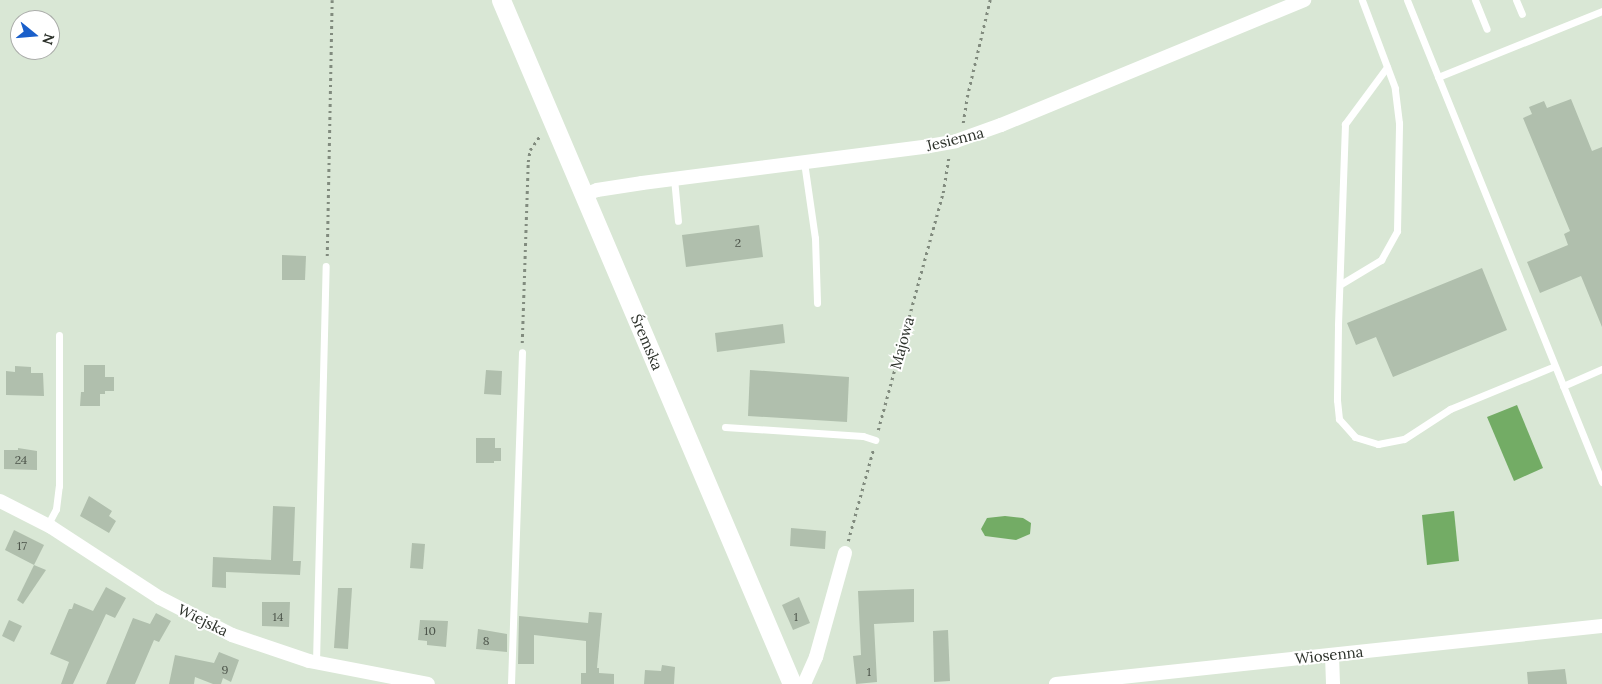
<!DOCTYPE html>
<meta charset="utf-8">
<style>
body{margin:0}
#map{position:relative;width:1602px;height:684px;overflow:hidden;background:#d9e7d5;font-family:Lora,serif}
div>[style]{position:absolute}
.water>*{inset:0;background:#73ac65}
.building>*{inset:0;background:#b0bfad}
.path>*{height:2.5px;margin-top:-1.25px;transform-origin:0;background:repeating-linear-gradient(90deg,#818b7e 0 2.5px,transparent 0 6.5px)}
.service>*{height:7px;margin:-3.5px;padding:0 3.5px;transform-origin:3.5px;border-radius:3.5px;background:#fff}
.minor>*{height:14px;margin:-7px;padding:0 7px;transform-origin:7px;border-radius:7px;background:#fff}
.secondary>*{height:19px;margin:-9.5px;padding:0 9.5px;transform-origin:9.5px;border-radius:9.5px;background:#fff}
span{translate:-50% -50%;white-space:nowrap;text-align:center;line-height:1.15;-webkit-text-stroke:4px #fff;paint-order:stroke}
.number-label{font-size:12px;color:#4c544a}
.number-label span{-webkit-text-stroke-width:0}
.street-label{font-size:15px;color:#2b3029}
.north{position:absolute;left:10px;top:10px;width:50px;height:50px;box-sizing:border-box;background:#fff;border:1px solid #aaaca9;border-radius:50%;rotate:107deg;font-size:14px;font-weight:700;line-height:20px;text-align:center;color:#2b3029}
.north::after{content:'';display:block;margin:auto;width:18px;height:22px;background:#1a5fca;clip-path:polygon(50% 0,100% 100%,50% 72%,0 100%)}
</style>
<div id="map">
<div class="water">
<div style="clip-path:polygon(1517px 405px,1543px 468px,1514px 481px,1487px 417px)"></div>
<div style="clip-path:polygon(1454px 511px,1459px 561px,1427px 565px,1422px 515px)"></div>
<div style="clip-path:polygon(1005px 516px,1023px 518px,1031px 523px,1030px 534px,1016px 540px,985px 536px,981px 529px,987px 518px)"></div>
</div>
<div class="building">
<div style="clip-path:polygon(1571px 99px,1592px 151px,1602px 147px,1602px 327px,1581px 276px,1540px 293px,1527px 262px,1568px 245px,1564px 234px,1570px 231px,1523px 118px,1532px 114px,1529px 107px,1544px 101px,1547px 108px)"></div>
<div style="clip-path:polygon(759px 225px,763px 257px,686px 267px,682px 235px)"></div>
<div style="clip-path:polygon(282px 255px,306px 256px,305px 280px,282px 280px)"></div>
<div style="clip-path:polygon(1482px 268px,1507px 330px,1393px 377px,1376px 337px,1356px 345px,1347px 323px)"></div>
<div style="clip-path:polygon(783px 324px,785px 343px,717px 352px,715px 333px)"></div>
<div style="clip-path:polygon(84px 365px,105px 365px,105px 377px,114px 377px,114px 391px,105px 391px,105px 394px,100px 394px,100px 406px,80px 406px,81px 392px,84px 392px)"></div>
<div style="clip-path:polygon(15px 366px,31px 367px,31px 373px,43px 373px,44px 396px,6px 395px,6px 371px,15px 372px)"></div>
<div style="clip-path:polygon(486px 370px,502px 371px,501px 395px,484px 394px)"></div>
<div style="clip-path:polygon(750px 370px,849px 377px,847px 422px,748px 416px)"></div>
<div style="clip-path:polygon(476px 438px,495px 438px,495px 448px,501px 448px,501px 461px,494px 461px,494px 463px,476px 463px)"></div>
<div style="clip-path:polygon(18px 448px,37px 451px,37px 470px,4px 469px,4px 450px,18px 450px)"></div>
<div style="clip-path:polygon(89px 496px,112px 511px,109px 516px,116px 521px,109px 533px,80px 516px)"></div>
<div style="clip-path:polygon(273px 506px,295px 507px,293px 561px,301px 561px,300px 575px,226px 572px,226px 588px,212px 587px,213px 557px,271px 560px)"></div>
<div style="clip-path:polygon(791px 528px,826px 531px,825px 549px,790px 546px)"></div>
<div style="clip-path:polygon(14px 530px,44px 545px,34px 565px,5px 550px)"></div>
<div style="clip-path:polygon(412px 543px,425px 544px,423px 569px,410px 568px)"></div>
<div style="clip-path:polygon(34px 565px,46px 570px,23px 604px,17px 600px)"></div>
<div style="clip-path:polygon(106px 587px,126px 598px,115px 618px,106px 614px,73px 684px,61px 684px,69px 662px,50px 654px,69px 609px,72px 609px,74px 603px,93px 611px)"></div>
<div style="clip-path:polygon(338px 588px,352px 588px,348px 649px,334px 648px)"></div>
<div style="clip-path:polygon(914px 589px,914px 622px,874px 624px,877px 682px,856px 684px,853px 656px,861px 655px,858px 591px)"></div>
<div style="clip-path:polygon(799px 597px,810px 623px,793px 630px,782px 605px)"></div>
<div style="clip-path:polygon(262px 602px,290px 602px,289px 627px,262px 626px)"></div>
<div style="clip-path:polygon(589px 612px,602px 613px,597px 668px,599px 668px,599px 673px,614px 674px,614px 684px,581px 684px,581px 673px,586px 673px,586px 641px,534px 635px,534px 664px,518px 664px,519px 616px,588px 623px)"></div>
<div style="clip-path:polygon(156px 613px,171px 621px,159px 642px,154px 640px,135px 684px,106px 684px,133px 618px,150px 624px)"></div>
<div style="clip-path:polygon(9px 620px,22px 626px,14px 642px,2px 636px)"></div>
<div style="clip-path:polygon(420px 620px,448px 621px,446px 647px,427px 645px,427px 641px,418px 640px)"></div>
<div style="clip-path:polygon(478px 629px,507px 634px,507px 652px,476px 649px)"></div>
<div style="clip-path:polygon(948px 630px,950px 681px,934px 682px,933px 631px)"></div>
<div style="clip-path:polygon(219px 652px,239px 660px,231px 682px,223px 678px,221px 684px,213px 684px,195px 677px,194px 684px,169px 684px,175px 655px,214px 663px)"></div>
<div style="clip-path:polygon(662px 665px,675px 667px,674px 684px,644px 684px,645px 670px,661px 671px)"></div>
<div style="clip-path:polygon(1565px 669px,1567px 684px,1528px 684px,1527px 672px)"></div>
</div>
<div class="path">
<div style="left:963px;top:123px;width:26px;rotate:-81deg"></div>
<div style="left:967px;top:97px;width:100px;rotate:-76.7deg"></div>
<div style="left:327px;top:256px;width:256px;rotate:-88.9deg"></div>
<div style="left:522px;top:343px;width:181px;rotate:-88.1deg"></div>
<div style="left:528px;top:162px;width:12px;rotate:-81deg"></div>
<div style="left:530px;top:150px;width:19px;rotate:-55deg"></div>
<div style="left:878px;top:430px;width:246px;rotate:-74.7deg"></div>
<div style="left:943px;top:193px;width:36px;rotate:-81deg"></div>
<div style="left:848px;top:541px;width:94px;rotate:-74.6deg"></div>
</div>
<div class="service">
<div style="left:1407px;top:0;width:520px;rotate:67.97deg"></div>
<div style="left:1475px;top:0;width:31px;rotate:68deg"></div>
<div style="left:1516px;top:0;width:15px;rotate:67deg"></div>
<div style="left:1387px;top:67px;width:71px;rotate:126.4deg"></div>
<div style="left:1345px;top:124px;width:202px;rotate:92deg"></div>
<div style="left:1338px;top:326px;width:74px;rotate:90.8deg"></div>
<div style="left:1337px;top:400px;width:19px;rotate:84deg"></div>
<div style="left:1339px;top:419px;width:24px;rotate:48deg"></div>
<div style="left:1355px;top:437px;width:24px;rotate:17deg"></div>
<div style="left:1378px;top:444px;width:26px;rotate:-11deg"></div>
<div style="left:1404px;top:439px;width:55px;rotate:-33.1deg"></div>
<div style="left:1450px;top:409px;width:113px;rotate:-22.3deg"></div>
<div style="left:1438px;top:77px;width:177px;rotate:-21.9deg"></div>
<div style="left:804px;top:162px;width:77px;rotate:81.8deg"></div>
<div style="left:815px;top:238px;width:65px;rotate:88.2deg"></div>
<div style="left:674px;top:178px;width:43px;rotate:84.7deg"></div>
<div style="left:1341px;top:284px;width:47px;rotate:-31deg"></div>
<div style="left:1381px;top:260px;width:33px;rotate:-61deg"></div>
<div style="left:1397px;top:231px;width:108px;rotate:-88.9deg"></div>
<div style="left:1399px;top:123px;width:35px;rotate:-97deg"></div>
<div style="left:1395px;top:88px;width:94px;rotate:-110.6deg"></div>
<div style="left:1563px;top:386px;width:43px;rotate:-23.6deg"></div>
<div style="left:725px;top:427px;width:138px;rotate:3.7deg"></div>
<div style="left:863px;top:436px;width:13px;rotate:18deg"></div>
<div style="left:47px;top:526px;width:19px;rotate:-62deg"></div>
<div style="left:56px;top:509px;width:23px;rotate:-83deg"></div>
<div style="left:59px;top:486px;width:151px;rotate:-90deg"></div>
<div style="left:316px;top:662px;width:396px;rotate:-88.6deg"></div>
<div style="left:511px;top:684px;width:332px;rotate:-88.1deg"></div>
</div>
<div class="minor">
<div style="left:584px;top:195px;width:14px;rotate:-21deg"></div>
<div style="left:597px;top:190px;width:46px;rotate:-8.8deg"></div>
<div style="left:642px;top:183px;width:289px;rotate:-7.3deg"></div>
<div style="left:929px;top:146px;width:27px;rotate:-10deg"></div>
<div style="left:956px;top:141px;width:48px;rotate:-19.6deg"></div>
<div style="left:1001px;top:125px;width:328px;rotate:-22.4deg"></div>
<div style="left:0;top:501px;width:57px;rotate:27deg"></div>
<div style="left:51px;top:527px;width:130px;rotate:33.1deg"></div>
<div style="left:160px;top:598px;width:81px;rotate:27.2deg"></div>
<div style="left:232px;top:635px;width:81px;rotate:18.7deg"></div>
<div style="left:309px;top:661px;width:121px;rotate:10.9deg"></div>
<div style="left:1332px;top:655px;width:29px;rotate:88deg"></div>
<div style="left:804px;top:684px;width:30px;rotate:-66deg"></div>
<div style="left:816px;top:657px;width:108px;rotate:-74.4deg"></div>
<div style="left:1056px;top:684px;width:549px;rotate:-6.06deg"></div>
</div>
<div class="secondary">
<div style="left:501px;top:0;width:743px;rotate:66.95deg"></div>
</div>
<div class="number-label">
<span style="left:738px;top:243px">2</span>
<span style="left:21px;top:460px">24</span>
<span style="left:22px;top:546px">17</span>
<span style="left:278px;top:617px">14</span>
<span style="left:796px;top:617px">1</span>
<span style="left:430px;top:631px">10</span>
<span style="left:486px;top:641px">8</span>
<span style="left:225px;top:670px">9</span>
<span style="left:869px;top:672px">1</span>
</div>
<div class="street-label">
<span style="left:955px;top:139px;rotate:-14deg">Jesienna</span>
<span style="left:647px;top:342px;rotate:67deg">Śremska</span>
<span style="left:902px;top:343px;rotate:-75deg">Majowa</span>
<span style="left:203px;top:620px;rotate:26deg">Wiejska</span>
<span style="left:1329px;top:655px;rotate:-6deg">Wiosenna</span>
</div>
<div class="north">N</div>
</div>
